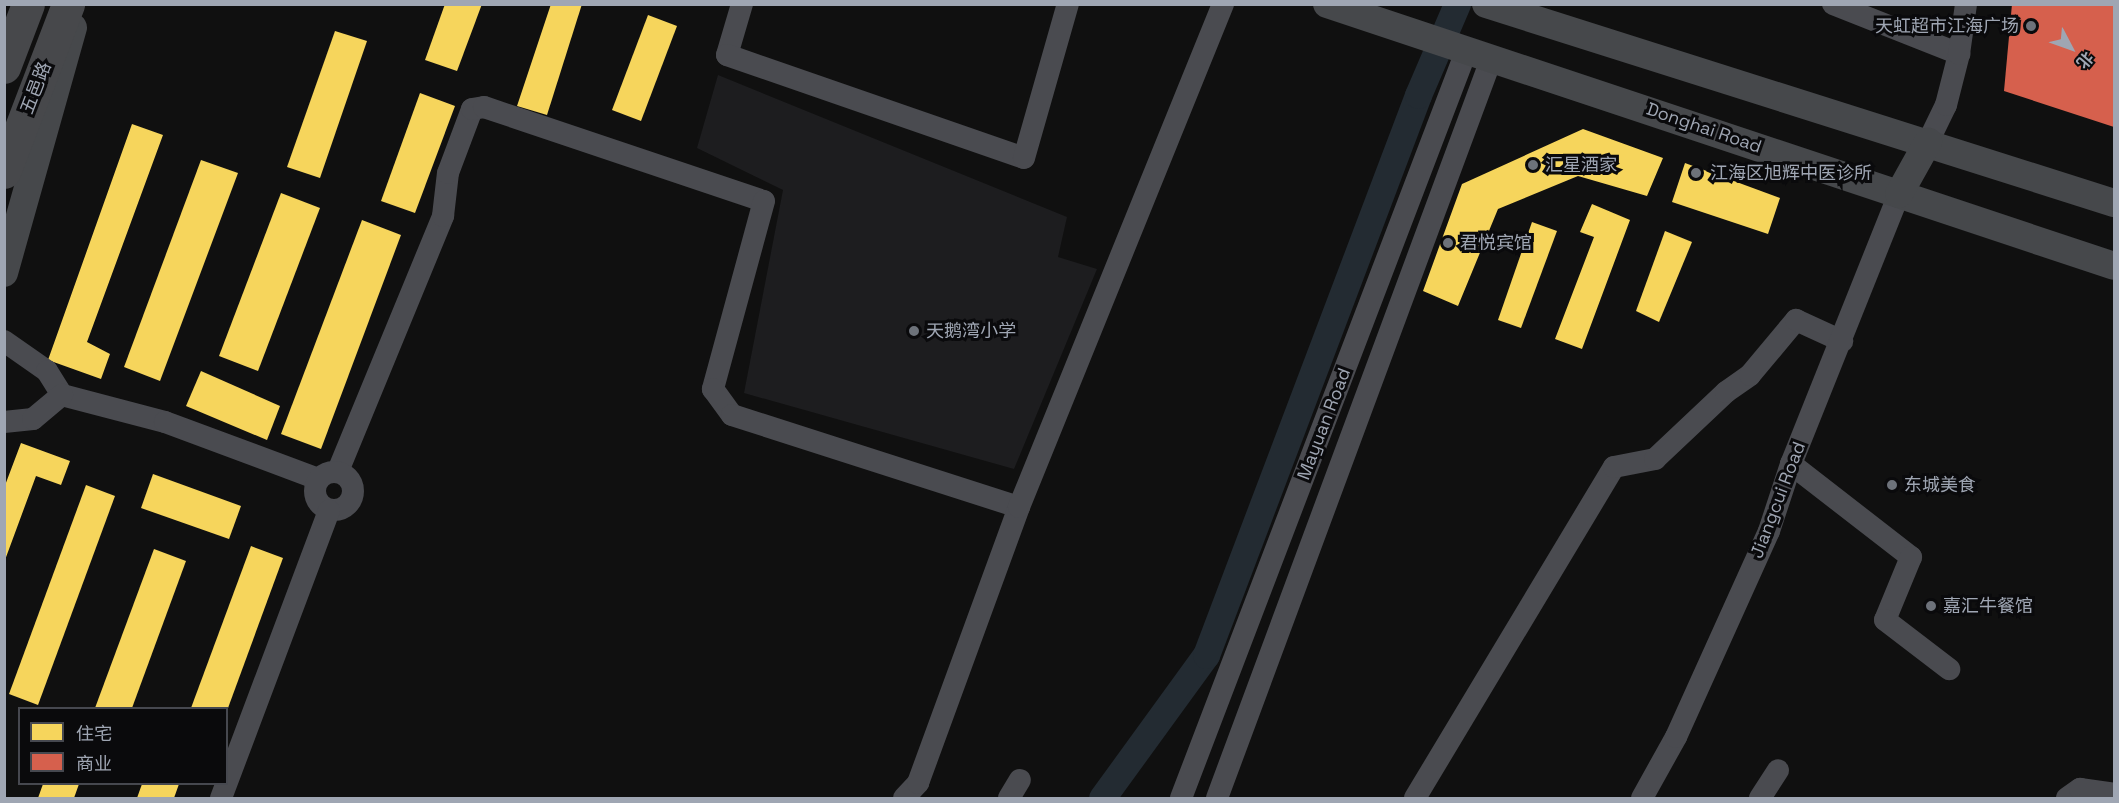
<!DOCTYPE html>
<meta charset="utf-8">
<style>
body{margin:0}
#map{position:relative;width:2119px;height:803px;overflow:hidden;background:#101010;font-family:"Space Grotesk","Noto Sans SC",sans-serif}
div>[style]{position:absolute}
.built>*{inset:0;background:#1d1d1f}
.homes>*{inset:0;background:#f6d55c}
.shops>*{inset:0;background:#d6604d}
.river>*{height:27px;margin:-13.5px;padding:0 13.5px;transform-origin:13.5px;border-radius:13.5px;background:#232b32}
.minor>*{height:22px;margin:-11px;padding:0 11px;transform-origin:11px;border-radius:11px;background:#4a4b50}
.minor>.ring{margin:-11px;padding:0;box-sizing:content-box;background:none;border:22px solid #4a4b50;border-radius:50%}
.major>*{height:28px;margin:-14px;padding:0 14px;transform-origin:14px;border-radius:14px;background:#46484b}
.highway>*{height:33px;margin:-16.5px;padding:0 16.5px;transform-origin:16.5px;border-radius:16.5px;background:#47484b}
.dots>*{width:16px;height:16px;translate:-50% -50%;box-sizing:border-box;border:3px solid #0a0a0c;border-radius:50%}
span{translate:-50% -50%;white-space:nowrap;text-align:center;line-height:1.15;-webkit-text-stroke:6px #0a0a0c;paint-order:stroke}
.poi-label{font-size:18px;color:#9fa6b3}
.right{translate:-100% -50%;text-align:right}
.left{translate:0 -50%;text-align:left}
.street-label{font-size:18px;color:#9fa6b3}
.frame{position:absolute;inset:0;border:6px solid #9fa6b3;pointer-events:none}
.legend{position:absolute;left:18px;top:707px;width:210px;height:78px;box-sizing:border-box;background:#0a0a0c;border:2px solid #46484f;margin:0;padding:8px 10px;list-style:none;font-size:18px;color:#9fa6b3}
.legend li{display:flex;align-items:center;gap:12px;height:30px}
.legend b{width:30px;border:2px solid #46484f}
.north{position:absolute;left:2041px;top:18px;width:60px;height:60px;-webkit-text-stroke:4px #0a0a0c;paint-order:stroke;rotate:131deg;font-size:16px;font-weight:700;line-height:24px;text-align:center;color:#9fa6b3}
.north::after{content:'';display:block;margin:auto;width:21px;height:27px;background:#9fa6b3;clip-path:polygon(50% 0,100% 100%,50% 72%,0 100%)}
</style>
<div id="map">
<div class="built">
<div style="clip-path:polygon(718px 75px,1067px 217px,1058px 257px,1097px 269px,1014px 469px,744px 393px,783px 190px,697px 148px)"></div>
</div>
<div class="homes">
<div style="clip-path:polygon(445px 4px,482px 4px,457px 71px,425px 60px)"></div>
<div style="clip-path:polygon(551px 4px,582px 4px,547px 115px,517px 106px)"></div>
<div style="clip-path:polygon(648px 15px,677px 26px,641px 121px,612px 110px)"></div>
<div style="clip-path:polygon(335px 31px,367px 41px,320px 178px,287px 167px)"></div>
<div style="clip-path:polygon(420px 93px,455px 106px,415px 213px,381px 201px)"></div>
<div style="clip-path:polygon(132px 124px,163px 135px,87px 342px,110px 354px,101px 379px,48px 360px)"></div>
<div style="clip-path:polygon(1583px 129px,1663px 158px,1647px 196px,1578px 176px,1498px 209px,1458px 306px,1423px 291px,1462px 184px)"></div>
<div style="clip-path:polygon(201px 160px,238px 173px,160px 381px,124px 367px)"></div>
<div style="clip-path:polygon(1685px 163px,1780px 198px,1768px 234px,1672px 202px)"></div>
<div style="clip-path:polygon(281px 193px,320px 208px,258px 371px,219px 356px)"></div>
<div style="clip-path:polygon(1592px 204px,1630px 220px,1582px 349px,1555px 339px,1594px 237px,1580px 232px)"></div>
<div style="clip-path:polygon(362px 220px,401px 235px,321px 449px,281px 434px)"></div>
<div style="clip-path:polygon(1532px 222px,1557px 231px,1521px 328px,1498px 320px)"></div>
<div style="clip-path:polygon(1665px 231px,1692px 242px,1659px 322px,1636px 311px)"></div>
<div style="clip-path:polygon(201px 371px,280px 406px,267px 440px,186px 406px)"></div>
<div style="clip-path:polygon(21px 443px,70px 461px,61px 485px,36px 476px,5px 560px,4px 488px)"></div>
<div style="clip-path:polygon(153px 474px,241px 506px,229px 539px,141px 508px)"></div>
<div style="clip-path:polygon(86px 485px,115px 496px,38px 705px,9px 694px)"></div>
<div style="clip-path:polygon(251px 546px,283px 558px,228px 708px,191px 708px)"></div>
<div style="clip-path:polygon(154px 549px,186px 561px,132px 708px,95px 708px)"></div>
<div style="clip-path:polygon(43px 784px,79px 784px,74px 798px,38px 798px)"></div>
<div style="clip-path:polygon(142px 784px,179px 784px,174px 798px,137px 798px)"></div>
</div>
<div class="shops">
<div style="clip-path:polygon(2012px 4px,2114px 4px,2114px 127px,2004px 91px)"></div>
</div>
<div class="river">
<div style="left:1102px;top:798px;width:177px;rotate:-54deg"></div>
<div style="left:1206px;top:655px;width:599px;rotate:-69.26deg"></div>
<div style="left:1418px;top:95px;width:99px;rotate:-66.8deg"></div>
</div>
<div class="minor">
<div style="left:742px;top:4px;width:53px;rotate:106.4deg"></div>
<div style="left:727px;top:55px;width:314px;rotate:19.1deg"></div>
<div style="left:1024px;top:158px;width:160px;rotate:-74.1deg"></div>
<div style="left:1833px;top:4px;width:136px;rotate:21.6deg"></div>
<div style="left:1928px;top:142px;width:41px;rotate:-64.1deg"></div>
<div style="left:1946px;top:105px;width:53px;rotate:-75.7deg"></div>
<div style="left:1959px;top:54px;width:50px;rotate:-82deg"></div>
<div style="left:4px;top:341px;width:52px;rotate:34.9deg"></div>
<div style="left:47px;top:371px;width:28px;rotate:58deg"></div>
<div style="left:62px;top:395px;width:106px;rotate:14.7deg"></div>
<div style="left:165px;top:422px;width:163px;rotate:20.4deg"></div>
<div style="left:4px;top:422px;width:29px;rotate:-6deg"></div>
<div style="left:33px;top:419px;width:38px;rotate:-40deg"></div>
<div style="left:1791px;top:464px;width:152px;rotate:37.8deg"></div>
<div style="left:1911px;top:557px;width:68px;rotate:112.4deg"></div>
<div style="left:1885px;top:620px;width:81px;rotate:37.4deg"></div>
<div style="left:338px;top:471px;width:276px;rotate:-67.6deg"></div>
<div style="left:443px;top:216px;width:43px;rotate:-83.4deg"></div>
<div style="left:448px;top:173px;width:68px;rotate:-69.4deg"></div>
<div style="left:472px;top:109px;width:12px;rotate:-9deg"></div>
<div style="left:484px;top:107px;width:295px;rotate:18.6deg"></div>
<div style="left:764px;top:201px;width:195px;rotate:105.2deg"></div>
<div style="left:713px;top:389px;width:32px;rotate:54deg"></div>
<div style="left:732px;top:415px;width:301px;rotate:17.8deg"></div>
<div class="ring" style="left:315px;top:472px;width:16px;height:16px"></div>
<div style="left:221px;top:798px;width:307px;rotate:-69.4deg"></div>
<div style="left:904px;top:798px;width:21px;rotate:-47deg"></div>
<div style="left:918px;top:783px;width:294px;rotate:-69.9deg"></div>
<div style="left:1019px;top:507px;width:543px;rotate:-67.92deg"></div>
<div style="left:1009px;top:798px;width:21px;rotate:-59deg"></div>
<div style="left:1181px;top:798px;width:802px;rotate:-69.1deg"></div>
<div style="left:1217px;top:798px;width:790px;rotate:-69.64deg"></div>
<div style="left:1415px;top:798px;width:386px;rotate:-59deg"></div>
<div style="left:1614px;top:467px;width:42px;rotate:-11deg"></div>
<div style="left:1655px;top:459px;width:98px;rotate:-43.3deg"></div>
<div style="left:1726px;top:392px;width:29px;rotate:-35deg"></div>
<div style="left:1750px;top:375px;width:72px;rotate:-50.1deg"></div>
<div style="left:1796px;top:320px;width:51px;rotate:24.5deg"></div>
<div style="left:1642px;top:798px;width:70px;rotate:-60.9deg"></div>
<div style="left:1676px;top:737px;width:226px;rotate:-65.7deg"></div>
<div style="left:1769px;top:531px;width:71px;rotate:-71.8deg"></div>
<div style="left:1791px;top:464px;width:291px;rotate:-68.2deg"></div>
<div style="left:1760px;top:798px;width:33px;rotate:-57deg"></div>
<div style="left:2067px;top:798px;width:16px;rotate:-35deg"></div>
<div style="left:2080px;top:789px;width:34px;rotate:8deg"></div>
</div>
<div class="major">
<div style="left:1327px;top:4px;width:829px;rotate:18.41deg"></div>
<div style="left:1486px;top:4px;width:659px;rotate:17.58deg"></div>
<div style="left:1899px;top:194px;width:60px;rotate:-60.9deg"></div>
<div style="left:4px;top:273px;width:255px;rotate:-74.3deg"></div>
</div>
<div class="highway">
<div style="left:4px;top:67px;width:67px;rotate:-69.1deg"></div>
<div style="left:4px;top:172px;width:180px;rotate:-69.1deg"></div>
</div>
<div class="dots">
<div style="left:2031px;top:26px;background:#6d727a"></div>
<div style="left:1533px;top:165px;background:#6d727a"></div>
<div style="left:1696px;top:173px;background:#6d727a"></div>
<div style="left:1448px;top:243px;background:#6d727a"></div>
<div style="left:914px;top:331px;background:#6d727a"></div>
<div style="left:1892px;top:485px;background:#6d727a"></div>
<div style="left:1931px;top:606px;background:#6d727a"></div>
</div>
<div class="poi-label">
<span class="right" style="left:2019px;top:26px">天虹超市江海广场</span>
<span class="left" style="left:1545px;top:165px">汇星酒家</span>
<span class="left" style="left:1710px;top:173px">江海区旭辉中医诊所</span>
<span class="left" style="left:1460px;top:243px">君悦宾馆</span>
<span class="left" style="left:926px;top:331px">天鹅湾小学</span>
<span class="left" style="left:1904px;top:485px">东城美食</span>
<span class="left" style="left:1943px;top:606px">嘉汇牛餐馆</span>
</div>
<div class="street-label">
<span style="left:36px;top:88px;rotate:-69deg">五邑路</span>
<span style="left:1704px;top:128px;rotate:19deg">Donghai Road</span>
<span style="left:1324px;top:424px;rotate:-69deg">Mayuan Road</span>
<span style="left:1778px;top:500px;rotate:-69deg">Jiangcui Road</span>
</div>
<div class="frame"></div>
<ul class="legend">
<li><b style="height:16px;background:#f6d55c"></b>住宅</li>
<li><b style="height:16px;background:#d6604d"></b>商业</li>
</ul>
<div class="north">北</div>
</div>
